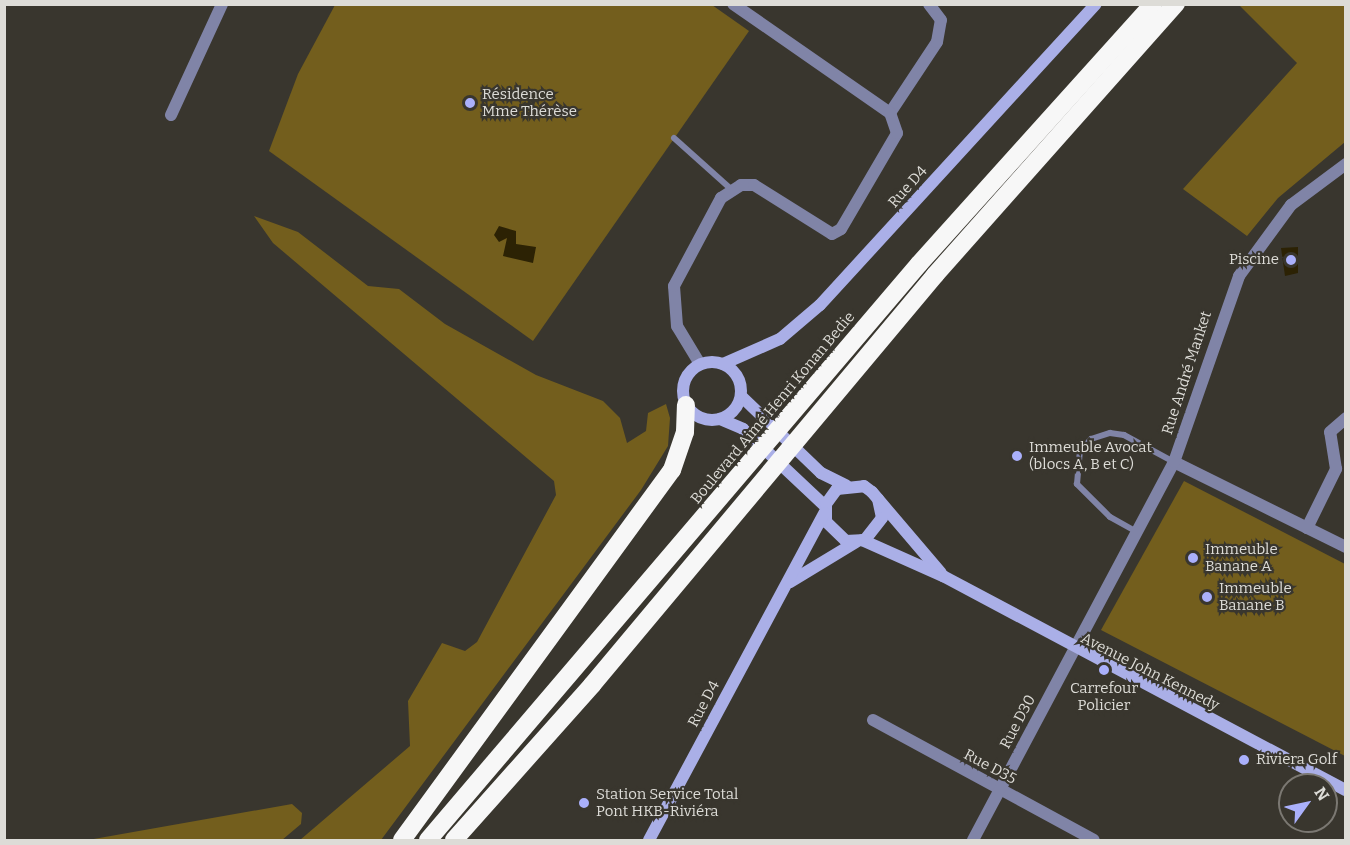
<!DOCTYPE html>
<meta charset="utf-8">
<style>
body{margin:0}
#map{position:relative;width:1350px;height:845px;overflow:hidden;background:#39362e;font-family:Bitter,serif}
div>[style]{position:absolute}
.green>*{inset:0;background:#735e1d}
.water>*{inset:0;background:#2c2204}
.lane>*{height:6px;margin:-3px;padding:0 3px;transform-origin:3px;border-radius:3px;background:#8084a7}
.street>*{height:12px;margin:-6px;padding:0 6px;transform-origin:6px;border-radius:6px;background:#8084a7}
.secondary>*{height:12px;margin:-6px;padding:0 6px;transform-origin:6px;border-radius:6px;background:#aaafe7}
.secondary>.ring{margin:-6px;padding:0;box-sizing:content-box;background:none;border:12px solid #aaafe7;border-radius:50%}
.highway>*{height:18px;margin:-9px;padding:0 9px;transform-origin:9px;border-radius:9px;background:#f7f7f7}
.dots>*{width:16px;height:16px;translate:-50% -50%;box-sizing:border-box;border:3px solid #39362e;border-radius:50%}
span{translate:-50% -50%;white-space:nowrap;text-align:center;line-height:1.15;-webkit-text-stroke:4.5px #39362e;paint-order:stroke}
.poi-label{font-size:15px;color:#dddcd7}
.left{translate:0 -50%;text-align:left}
.right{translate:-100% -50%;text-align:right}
.street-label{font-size:15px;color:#dddcd7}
.frame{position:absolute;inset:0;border:6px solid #dddcd7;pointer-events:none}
.north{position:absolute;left:1278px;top:773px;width:60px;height:60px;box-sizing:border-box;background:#39362e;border:2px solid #7b7872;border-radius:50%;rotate:57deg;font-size:16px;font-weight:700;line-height:24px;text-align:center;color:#dddcd7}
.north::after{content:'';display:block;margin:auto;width:21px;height:27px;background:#aab0fb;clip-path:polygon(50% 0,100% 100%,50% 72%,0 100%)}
</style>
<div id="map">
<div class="green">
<div style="clip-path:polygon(335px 5px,712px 5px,749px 31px,533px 341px,269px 151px,298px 74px)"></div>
<div style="clip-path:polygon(1239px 5px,1346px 5px,1345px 142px,1278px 198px,1247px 236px,1183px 189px,1297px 63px)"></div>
<div style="clip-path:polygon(254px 216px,298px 232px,368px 286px,399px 289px,445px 324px,536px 375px,603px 401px,620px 418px,627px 443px,646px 431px,648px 413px,666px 404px,670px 418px,668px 446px,641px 490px,381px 840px,300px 840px,410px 746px,408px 701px,442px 643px,465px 651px,477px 642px,556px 495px,554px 481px,273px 243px)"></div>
<div style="clip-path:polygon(1184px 481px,1345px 564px,1345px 756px,1101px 630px)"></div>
<div style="clip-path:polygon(292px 804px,302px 813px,301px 824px,282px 840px,88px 840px)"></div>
</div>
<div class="water">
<div style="clip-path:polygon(499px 226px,516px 231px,516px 244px,536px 247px,533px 263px,503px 256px,507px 238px,499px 242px,494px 235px)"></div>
<div style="clip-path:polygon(1298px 247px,1298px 273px,1285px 276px,1281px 248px)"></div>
</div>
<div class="lane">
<div style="left:674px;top:138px;width:76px;rotate:41.8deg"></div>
<div style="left:1137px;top:532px;width:31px;rotate:-151deg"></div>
<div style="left:1110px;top:517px;width:47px;rotate:-135deg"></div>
<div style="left:1077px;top:484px;width:32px;rotate:-85deg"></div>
<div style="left:1080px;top:452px;width:17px;rotate:-50deg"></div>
<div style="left:1091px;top:439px;width:20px;rotate:-18deg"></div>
<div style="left:1110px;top:433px;width:14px;rotate:8deg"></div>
<div style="left:1124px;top:435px;width:57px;rotate:28.4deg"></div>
</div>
<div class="street">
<div style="left:890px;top:113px;width:85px;rotate:-56.5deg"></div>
<div style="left:937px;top:42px;width:22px;rotate:-80deg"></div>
<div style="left:941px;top:20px;width:20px;rotate:-127deg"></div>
<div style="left:171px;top:115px;width:122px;rotate:-65.3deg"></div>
<div style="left:700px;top:364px;width:44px;rotate:-121.2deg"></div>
<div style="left:677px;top:326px;width:40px;rotate:-94.3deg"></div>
<div style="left:674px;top:286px;width:100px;rotate:-61.9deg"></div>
<div style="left:721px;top:198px;width:24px;rotate:-33deg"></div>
<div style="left:741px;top:185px;width:13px"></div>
<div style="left:754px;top:185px;width:92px;rotate:32.1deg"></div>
<div style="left:832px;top:234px;width:10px;rotate:-29deg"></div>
<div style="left:841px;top:229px;width:111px;rotate:-59.7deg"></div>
<div style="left:897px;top:133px;width:21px;rotate:-109deg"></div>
<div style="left:890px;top:113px;width:191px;rotate:-145.2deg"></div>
<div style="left:1174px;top:462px;width:192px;rotate:26.3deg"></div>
<div style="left:1307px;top:528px;width:66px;rotate:-63.8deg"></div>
<div style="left:1336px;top:469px;width:37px;rotate:-99deg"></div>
<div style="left:1330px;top:432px;width:21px;rotate:-41deg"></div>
<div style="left:873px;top:720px;width:251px;rotate:28.5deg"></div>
<div style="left:973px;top:840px;width:428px;rotate:-62deg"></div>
<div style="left:1174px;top:462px;width:197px;rotate:-70.7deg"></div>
<div style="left:1239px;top:276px;width:88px;rotate:-53.8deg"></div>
<div style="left:1291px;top:205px;width:69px;rotate:-36.7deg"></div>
</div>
<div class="secondary">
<div class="ring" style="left:683px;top:362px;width:46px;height:46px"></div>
<div style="left:723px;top:364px;width:62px;rotate:-23.7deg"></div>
<div style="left:780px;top:339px;width:52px;rotate:-40.4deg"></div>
<div style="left:820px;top:305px;width:408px;rotate:-47.5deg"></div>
<div style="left:741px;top:396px;width:111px;rotate:43.9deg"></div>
<div style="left:821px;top:473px;width:28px;rotate:26deg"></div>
<div style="left:720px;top:419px;width:25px;rotate:23deg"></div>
<div style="left:743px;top:429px;width:112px;rotate:43.2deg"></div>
<div style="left:878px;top:499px;width:19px;rotate:78deg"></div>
<div style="left:882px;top:518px;width:28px;rotate:128deg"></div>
<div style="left:865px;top:540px;width:19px;rotate:177deg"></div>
<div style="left:846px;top:541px;width:28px;rotate:-136deg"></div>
<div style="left:826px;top:522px;width:18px;rotate:-90deg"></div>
<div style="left:826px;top:504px;width:19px;rotate:-54deg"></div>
<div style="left:837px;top:489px;width:27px;rotate:-6deg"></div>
<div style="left:864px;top:486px;width:10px;rotate:37deg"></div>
<div style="left:872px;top:492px;width:106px;rotate:49.6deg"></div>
<div style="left:862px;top:540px;width:89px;rotate:24deg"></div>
<div style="left:943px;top:576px;width:456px;rotate:28deg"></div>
<div style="left:790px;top:582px;width:77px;rotate:-31.2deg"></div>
<div style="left:649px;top:840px;width:371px;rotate:-61.8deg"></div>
</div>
<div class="highway">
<div style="left:402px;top:840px;width:458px;rotate:-53.9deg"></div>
<div style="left:672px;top:470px;width:40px;rotate:-71.1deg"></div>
<div style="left:685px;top:432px;width:27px;rotate:-88deg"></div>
<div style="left:428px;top:840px;width:757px;rotate:-49.55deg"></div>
<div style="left:919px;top:264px;width:350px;rotate:-48deg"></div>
<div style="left:454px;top:840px;width:208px;rotate:-48.3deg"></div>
<div style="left:592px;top:685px;width:535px;rotate:-50.08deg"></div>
<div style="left:935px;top:275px;width:363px;rotate:-48.4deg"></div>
</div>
<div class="dots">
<div style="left:470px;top:103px;background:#aab0fb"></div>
<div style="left:1291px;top:260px;background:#aab0fb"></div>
<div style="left:1017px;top:456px;background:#aab0fb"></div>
<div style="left:1193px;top:558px;background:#aab0fb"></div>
<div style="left:1207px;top:597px;background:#aab0fb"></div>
<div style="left:1104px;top:670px;background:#aab0fb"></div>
<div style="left:1244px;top:760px;background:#aab0fb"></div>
<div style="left:584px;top:803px;background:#aab0fb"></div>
</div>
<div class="poi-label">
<span class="left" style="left:482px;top:103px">Résidence<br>Mme Thérèse</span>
<span class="right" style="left:1279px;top:260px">Piscine</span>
<span class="left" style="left:1029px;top:456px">Immeuble Avocat<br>(blocs A, B et C)</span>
<span class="left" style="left:1205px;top:558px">Immeuble<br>Banane A</span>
<span class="left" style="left:1219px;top:597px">Immeuble<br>Banane B</span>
<span style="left:1104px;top:697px">Carrefour<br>Policier</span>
<span class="left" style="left:1256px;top:760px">Riviera Golf</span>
<span class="left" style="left:596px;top:803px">Station Service Total<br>Pont HKB-Riviéra</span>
</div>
<div class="street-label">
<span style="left:908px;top:187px;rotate:-48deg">Rue D4</span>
<span style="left:1187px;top:373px;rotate:-72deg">Rue André Manket</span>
<span style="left:773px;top:408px;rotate:-50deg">Boulevard Aimé Henri Konan Bedie</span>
<span style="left:1150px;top:672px;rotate:27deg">Avenue John Kennedy</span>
<span style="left:704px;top:704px;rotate:-62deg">Rue D4</span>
<span style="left:1018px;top:722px;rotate:-62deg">Rue D30</span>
<span style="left:990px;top:767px;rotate:28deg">Rue D35</span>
</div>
<div class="frame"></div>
<div class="north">N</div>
</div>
